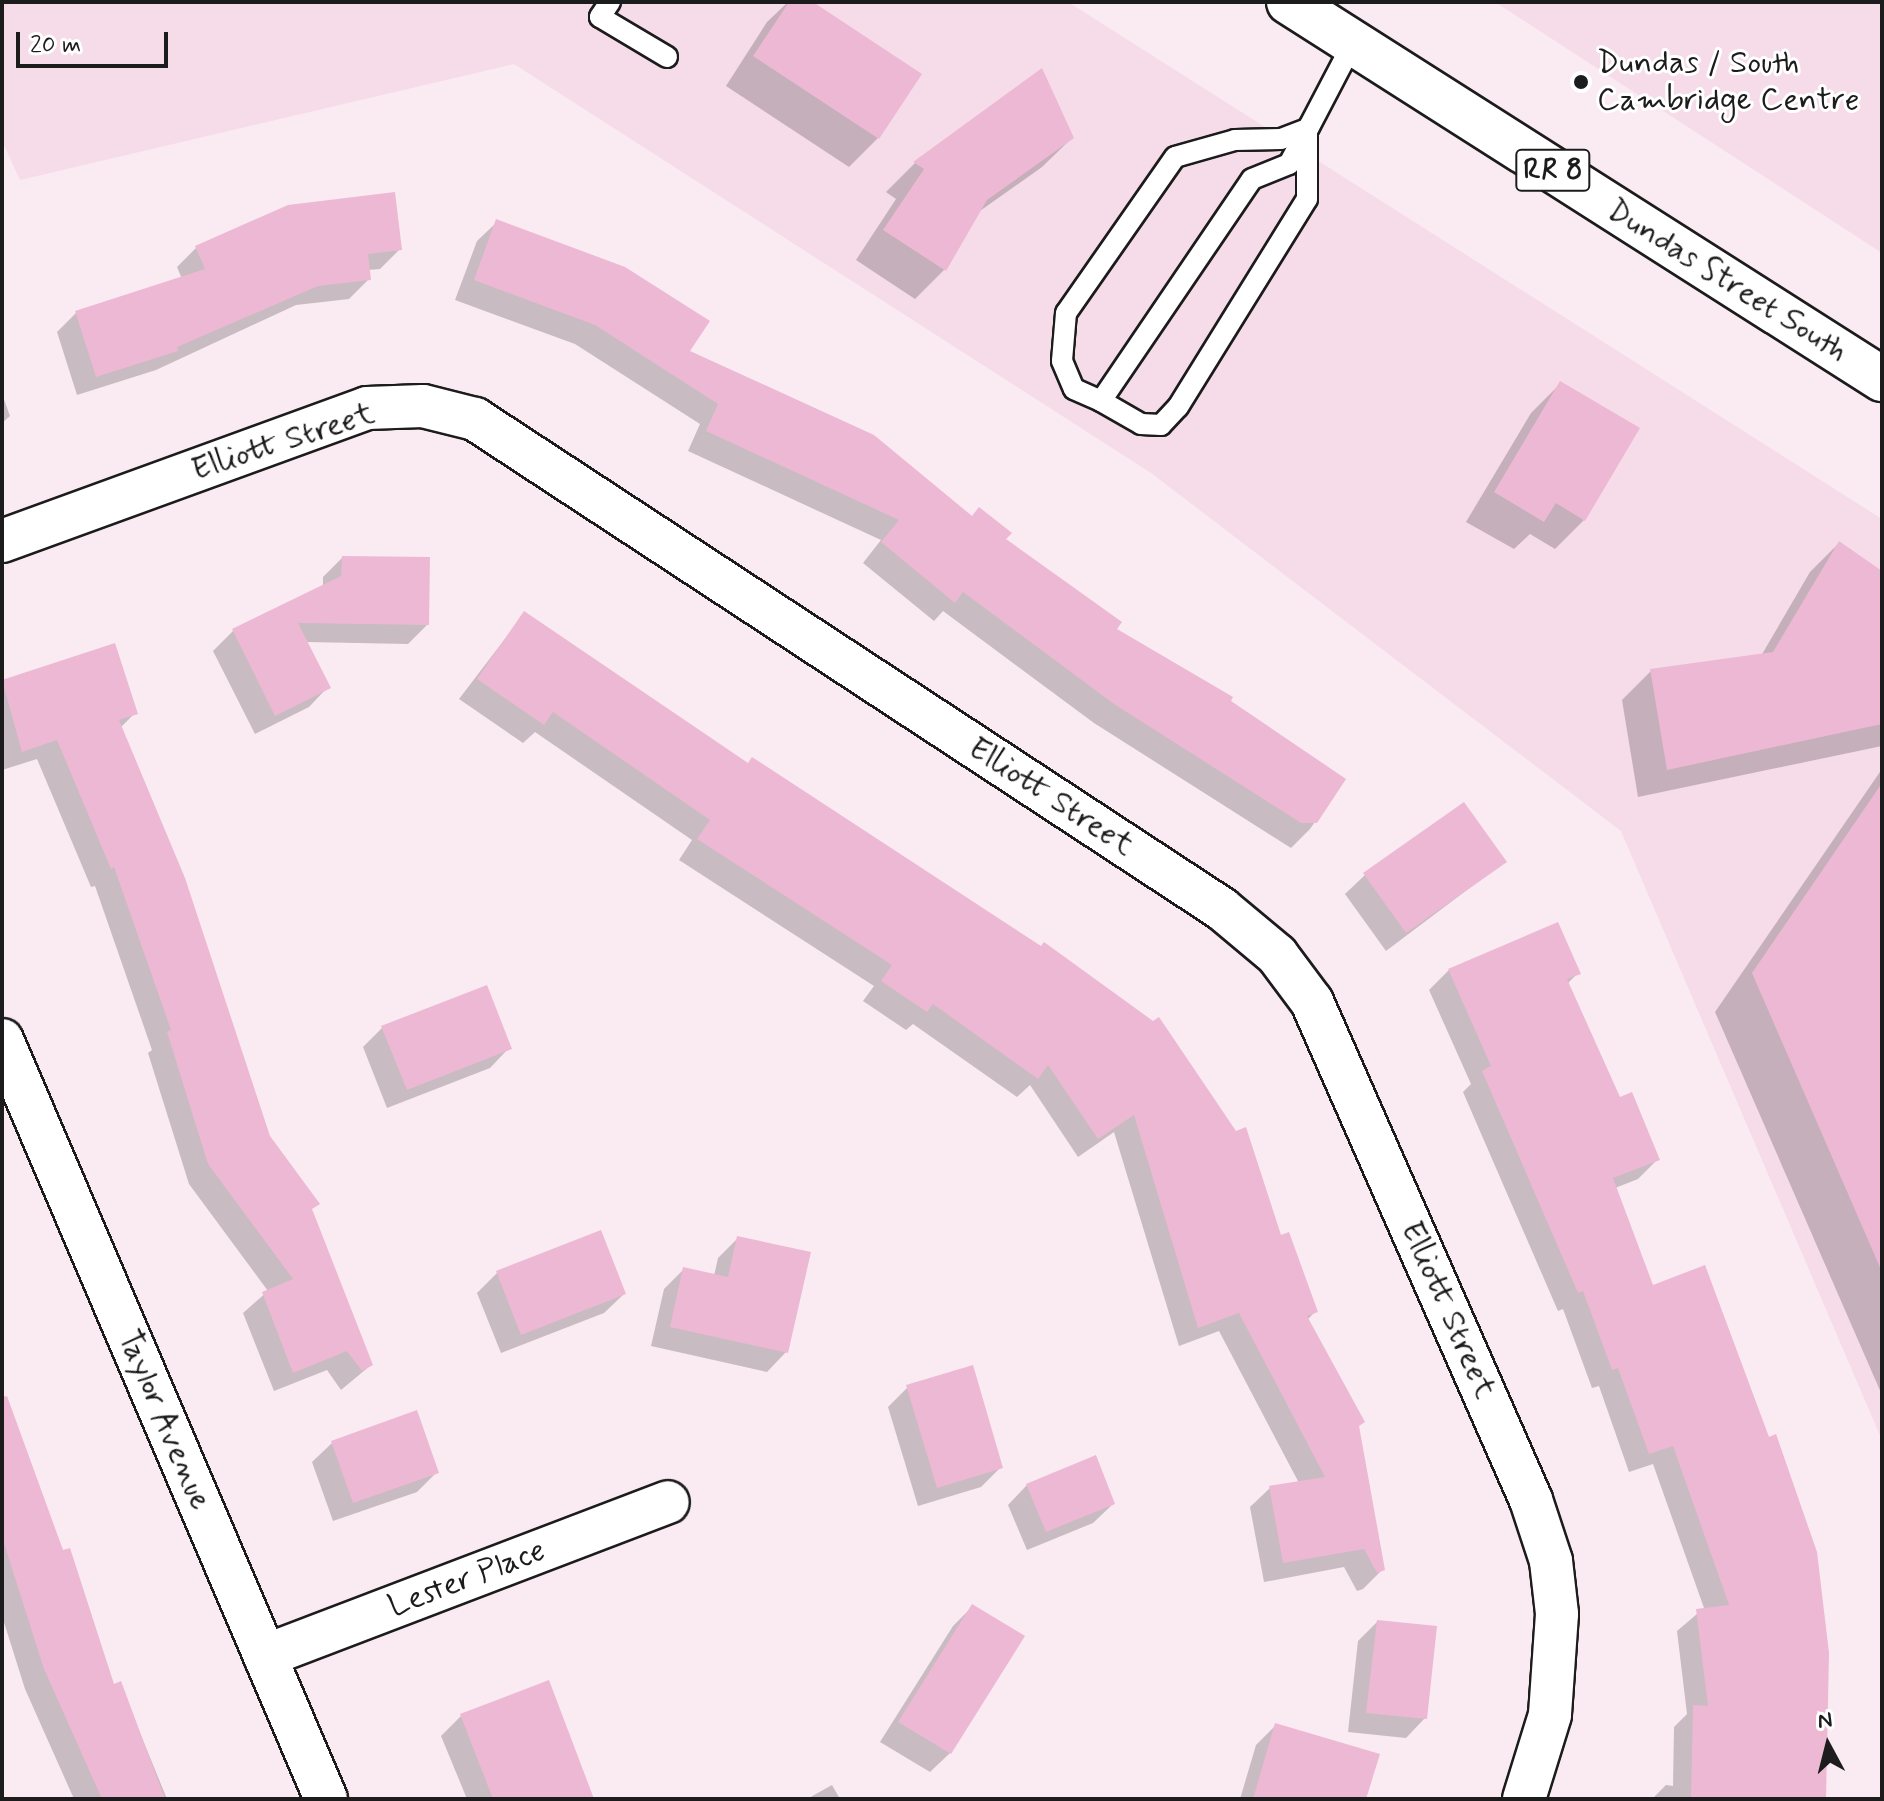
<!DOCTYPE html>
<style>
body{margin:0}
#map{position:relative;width:1884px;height:1801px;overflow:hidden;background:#faeaf2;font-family:Mynerve,sans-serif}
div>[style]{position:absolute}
.built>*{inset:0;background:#f6dbe9}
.shadow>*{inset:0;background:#0003}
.building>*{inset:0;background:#edb8d3}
.roads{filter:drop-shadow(2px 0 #1c1c1c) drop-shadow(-2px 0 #1c1c1c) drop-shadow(0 2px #1c1c1c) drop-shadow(0 -2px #1c1c1c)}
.lane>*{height:20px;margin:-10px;padding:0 10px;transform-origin:10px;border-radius:10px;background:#fff}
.street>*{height:42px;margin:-21px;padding:0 21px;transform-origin:21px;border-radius:21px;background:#fff}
.primary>*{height:44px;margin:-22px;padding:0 22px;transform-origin:22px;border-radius:22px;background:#fff}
.dots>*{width:22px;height:22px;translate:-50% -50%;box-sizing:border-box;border:4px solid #fff;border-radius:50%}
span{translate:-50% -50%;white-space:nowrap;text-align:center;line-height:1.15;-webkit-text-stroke:6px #fff;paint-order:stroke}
.shield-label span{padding:2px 6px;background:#fff;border:2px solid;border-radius:6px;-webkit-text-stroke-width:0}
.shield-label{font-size:30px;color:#1c1c1c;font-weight:700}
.poi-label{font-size:32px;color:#1c1c1c}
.left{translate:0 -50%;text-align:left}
.street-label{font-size:32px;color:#1c1c1c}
.frame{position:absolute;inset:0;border:4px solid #1c1c1c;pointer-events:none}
.north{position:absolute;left:1788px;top:1705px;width:80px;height:80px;-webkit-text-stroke:6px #fff;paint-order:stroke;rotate:353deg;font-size:22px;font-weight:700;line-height:32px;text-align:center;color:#1c1c1c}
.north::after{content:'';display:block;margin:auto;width:28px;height:36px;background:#1c1c1c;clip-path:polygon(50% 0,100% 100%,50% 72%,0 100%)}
.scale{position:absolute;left:16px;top:32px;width:152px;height:36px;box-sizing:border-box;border:4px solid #1c1c1c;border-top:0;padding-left:10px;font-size:24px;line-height:28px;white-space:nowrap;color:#1c1c1c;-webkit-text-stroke:6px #fff;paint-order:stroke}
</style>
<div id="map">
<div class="built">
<div style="clip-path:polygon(2px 2px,1068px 2px,1882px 519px,1882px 1440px,1621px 831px,1151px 473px,514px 64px,20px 180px,2px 141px)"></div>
<div style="clip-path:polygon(1495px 2px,1882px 2px,1882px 253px)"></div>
</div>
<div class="shadow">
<div style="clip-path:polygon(788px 2px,809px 2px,920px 74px,878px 138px,849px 167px,726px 86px,767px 22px)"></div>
<div style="clip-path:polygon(1042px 71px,1072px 138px,1042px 167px,977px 213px,944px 270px,915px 299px,856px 260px,896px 199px,886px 192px,915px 163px)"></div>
<div style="clip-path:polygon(497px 222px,687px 352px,972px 518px,1114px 629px,1344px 780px,1310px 829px,1291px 848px,1094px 723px,943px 611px,934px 621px,863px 563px,881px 540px,688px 451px,700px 424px,575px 344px,455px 300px,477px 241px)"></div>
<div style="clip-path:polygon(196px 248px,400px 249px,380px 269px,368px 270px,369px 279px,349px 299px,296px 305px,156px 370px,77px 395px,57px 332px,76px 313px,182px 279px,177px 267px)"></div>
<div style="clip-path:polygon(1560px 384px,1584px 520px,1555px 549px,1530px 534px,1514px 549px,1466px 522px,1531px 413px)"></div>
<div style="clip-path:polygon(2px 394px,10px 416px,2px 423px)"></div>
<div style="clip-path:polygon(1839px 543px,1882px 573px,1882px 746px,1638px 797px,1622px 700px,1651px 671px,1761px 656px,1810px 572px)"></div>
<div style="clip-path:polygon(342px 558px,427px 625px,408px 644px,306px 642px,328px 687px,309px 707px,255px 734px,213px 651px,233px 631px,323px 587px,323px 577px)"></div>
<div style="clip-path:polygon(524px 614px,747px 765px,1279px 1237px,1316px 1311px,1307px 1320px,1357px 1427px,1383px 1569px,1363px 1589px,1357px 1591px,1344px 1567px,1264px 1582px,1250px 1507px,1270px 1488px,1299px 1483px,1219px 1331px,1179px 1346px,1114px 1132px,1078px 1157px,1030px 1085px,1017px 1097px,913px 1024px,906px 1030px,863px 1001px,874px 986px,679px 860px,692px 840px,535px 732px,523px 743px,459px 699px)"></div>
<div style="clip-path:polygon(113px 645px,135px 713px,120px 728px,268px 1137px,310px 1210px,371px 1365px,341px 1390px,327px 1370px,274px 1391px,243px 1313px,268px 1291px,189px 1184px,148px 1053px,152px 1050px,95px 886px,91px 887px,37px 759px,2px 770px,2px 682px)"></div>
<div style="clip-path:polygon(1882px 769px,1882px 1395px,1715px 1012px)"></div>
<div style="clip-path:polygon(1504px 862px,1386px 951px,1345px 894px,1365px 875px)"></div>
<div style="clip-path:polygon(1449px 970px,1578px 973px,1567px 984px,1619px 1099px,1658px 1159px,1638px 1179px,1615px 1188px,1798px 1799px,1652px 1799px,1666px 1785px,1673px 1786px,1674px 1727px,1687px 1714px,1677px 1631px,1704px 1608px,1653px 1464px,1629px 1472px,1599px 1386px,1592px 1388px,1563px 1309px,1558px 1311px,1463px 1092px,1471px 1084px,1429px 990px)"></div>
<div style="clip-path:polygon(382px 1028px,509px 1048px,490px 1068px,387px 1108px,363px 1047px)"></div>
<div style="clip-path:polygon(600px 1233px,624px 1294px,604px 1313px,501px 1353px,477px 1293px,497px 1273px)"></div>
<div style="clip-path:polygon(738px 1238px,786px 1352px,767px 1372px,651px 1346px,664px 1289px,684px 1269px,714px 1276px,718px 1258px)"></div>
<div style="clip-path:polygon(908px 1387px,1001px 1467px,981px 1487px,918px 1506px,888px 1407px)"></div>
<div style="clip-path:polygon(2px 1394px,113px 1687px,120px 1684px,167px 1799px,74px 1799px,25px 1689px,2px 1616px)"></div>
<div style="clip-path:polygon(332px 1443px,437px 1472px,417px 1492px,333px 1521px,312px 1462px)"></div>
<div style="clip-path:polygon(1027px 1485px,1113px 1504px,1093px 1523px,1027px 1550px,1008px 1505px)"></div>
<div style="clip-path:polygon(973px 1606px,950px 1753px,930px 1772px,880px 1742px,953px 1626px)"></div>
<div style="clip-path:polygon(1377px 1622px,1425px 1718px,1406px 1738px,1348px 1732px,1358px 1641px)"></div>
<div style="clip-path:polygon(461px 1716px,592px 1799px,467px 1799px,441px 1736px)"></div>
<div style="clip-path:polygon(1276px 1725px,1365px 1799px,1240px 1799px,1256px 1745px)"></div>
<div style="clip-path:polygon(832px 1785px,840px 1799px,807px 1799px)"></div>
</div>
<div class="building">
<div style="clip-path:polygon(789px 2px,813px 2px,922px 74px,879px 139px,753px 56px)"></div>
<div style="clip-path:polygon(1042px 68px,1074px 138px,987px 200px,946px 271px,883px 230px,924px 169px,913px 162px)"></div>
<div style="clip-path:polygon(395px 192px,402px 250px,368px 254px,371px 280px,318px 286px,177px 347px,178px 351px,96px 377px,75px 311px,205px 269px,195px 246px,288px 205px)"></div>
<div style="clip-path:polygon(496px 219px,625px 267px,710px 321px,690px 351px,874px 435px,972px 516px,979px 507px,1012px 533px,1006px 539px,1122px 622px,1117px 629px,1233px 697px,1231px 701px,1346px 779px,1317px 823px,1301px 823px,1114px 704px,963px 592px,955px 603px,881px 542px,899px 520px,706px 431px,718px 404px,595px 325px,474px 280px)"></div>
<div style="clip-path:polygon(1560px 381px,1640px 428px,1585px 521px,1556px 503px,1544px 522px,1494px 492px)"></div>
<div style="clip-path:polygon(1839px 541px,1882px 571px,1882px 724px,1667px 770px,1650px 669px,1773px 652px)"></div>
<div style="clip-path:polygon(342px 556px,430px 557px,429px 625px,298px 623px,331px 688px,275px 716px,232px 629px,341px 576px)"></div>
<div style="clip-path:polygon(524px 611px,748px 763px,752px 757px,1041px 946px,1044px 942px,1153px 1021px,1159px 1017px,1236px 1131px,1246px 1127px,1281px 1235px,1289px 1232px,1318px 1312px,1307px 1316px,1365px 1422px,1359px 1426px,1385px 1570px,1377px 1573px,1364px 1549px,1283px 1563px,1269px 1486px,1325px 1477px,1239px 1313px,1198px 1328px,1134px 1115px,1098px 1139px,1048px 1065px,1038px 1079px,933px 1004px,927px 1012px,881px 981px,892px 965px,697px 839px,710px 820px,553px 712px,544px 725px,477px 679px)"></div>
<div style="clip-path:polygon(115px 643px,138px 714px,119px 720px,185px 878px,270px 1136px,320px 1204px,312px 1209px,373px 1365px,362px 1371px,347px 1351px,293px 1373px,262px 1292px,293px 1279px,208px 1164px,167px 1032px,171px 1030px,114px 867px,111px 869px,57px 740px,22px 752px,2px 680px)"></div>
<div style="clip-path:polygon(1882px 783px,1882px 1272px,1752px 973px)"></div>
<div style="clip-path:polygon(1464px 802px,1507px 862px,1406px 933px,1363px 873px)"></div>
<div style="clip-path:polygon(1558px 922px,1581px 974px,1567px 979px,1620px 1097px,1632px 1092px,1660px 1160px,1613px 1178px,1653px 1285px,1705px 1265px,1769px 1437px,1776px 1434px,1817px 1552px,1829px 1653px,1826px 1799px,1691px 1799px,1693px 1705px,1708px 1706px,1696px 1609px,1729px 1605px,1673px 1446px,1649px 1454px,1618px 1368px,1612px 1370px,1583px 1291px,1578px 1293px,1482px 1071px,1491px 1066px,1448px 969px)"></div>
<div style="clip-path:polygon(487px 985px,512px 1049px,407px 1090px,381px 1026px)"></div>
<div style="clip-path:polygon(601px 1230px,626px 1294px,521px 1335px,496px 1271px)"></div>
<div style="clip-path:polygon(737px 1236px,811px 1252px,788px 1353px,670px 1327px,683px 1267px,728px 1277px)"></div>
<div style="clip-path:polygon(973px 1365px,1003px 1468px,937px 1488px,906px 1385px)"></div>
<div style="clip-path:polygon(7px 1396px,63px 1550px,70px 1548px,114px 1684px,121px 1681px,165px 1799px,102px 1799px,44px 1669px,2px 1537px,2px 1397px)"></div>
<div style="clip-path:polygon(417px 1410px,439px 1473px,353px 1503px,331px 1441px)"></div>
<div style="clip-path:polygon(1096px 1455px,1115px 1504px,1046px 1532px,1026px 1484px)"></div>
<div style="clip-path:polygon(972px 1604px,1025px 1636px,951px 1754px,898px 1722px)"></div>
<div style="clip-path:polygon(1377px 1620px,1437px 1626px,1427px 1719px,1366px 1713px)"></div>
<div style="clip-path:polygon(549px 1680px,594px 1799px,493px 1799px,460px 1714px)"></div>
<div style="clip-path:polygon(1275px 1723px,1380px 1754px,1366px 1799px,1253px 1799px)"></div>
</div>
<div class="roads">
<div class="lane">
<div style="left:610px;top:2px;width:18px;rotate:124deg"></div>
<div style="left:600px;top:17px;width:78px;rotate:30.8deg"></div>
<div style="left:1307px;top:129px;width:28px;rotate:159deg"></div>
<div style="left:1281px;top:139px;width:46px;rotate:178.8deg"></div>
<div style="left:1235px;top:140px;width:62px;rotate:164.2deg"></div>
<div style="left:1175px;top:157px;width:190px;rotate:124.9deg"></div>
<div style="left:1066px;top:313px;width:48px;rotate:94.8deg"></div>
<div style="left:1062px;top:361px;width:30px;rotate:67deg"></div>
<div style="left:1074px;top:389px;width:30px;rotate:24deg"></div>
<div style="left:1101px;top:401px;width:268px;rotate:-55.8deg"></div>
<div style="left:1252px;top:179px;width:40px;rotate:-22deg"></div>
<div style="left:1289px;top:164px;width:42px;rotate:-61.6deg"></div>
<div style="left:1309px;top:127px;width:95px;rotate:-62.4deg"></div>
<div style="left:1101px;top:401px;width:46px;rotate:29.9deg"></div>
<div style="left:1141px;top:424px;width:20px;rotate:3deg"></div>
<div style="left:1161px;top:425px;width:25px;rotate:-47deg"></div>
<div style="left:1178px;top:407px;width:245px;rotate:-58.2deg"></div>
<div style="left:1307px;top:199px;width:66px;rotate:-90deg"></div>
</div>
<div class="street">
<div style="left:2px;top:541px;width:388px;rotate:-20deg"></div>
<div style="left:367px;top:408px;width:56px;rotate:-2deg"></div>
<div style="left:423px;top:406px;width:54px;rotate:14deg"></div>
<div style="left:475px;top:419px;width:893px;rotate:33.26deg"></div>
<div style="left:1222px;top:909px;width:72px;rotate:39.9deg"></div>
<div style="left:1277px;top:955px;width:59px;rotate:53.3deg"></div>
<div style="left:1312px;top:1002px;width:544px;rotate:66.26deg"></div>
<div style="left:1531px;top:1500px;width:64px;rotate:71.8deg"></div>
<div style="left:1551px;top:1561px;width:53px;rotate:83.5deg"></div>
<div style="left:1557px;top:1614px;width:101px;rotate:94deg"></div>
<div style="left:1550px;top:1715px;width:88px;rotate:107.2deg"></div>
<div style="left:2px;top:1040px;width:825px;rotate:66.88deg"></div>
<div style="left:265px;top:1656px;width:431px;rotate:-20.9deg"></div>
</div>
<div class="primary">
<div style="left:1289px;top:2px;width:703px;rotate:32.45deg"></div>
</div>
</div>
<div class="dots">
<div style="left:1581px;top:82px;background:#1c1c1c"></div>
</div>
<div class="shield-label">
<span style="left:1553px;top:170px">RR 8</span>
</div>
<div class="poi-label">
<span class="left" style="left:1597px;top:82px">Dundas / South<br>Cambridge Centre</span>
</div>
<div class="street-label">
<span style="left:1727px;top:281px;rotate:32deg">Dundas Street South</span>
<span style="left:283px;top:442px;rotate:-18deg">Elliott Street</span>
<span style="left:1051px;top:797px;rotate:33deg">Elliott Street</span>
<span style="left:1448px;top:1310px;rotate:66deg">Elliott Street</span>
<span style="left:164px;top:1420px;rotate:67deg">Taylor Avenue</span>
<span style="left:467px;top:1579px;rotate:-21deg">Lester Place</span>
</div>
<div class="frame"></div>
<div class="north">N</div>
<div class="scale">20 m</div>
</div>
